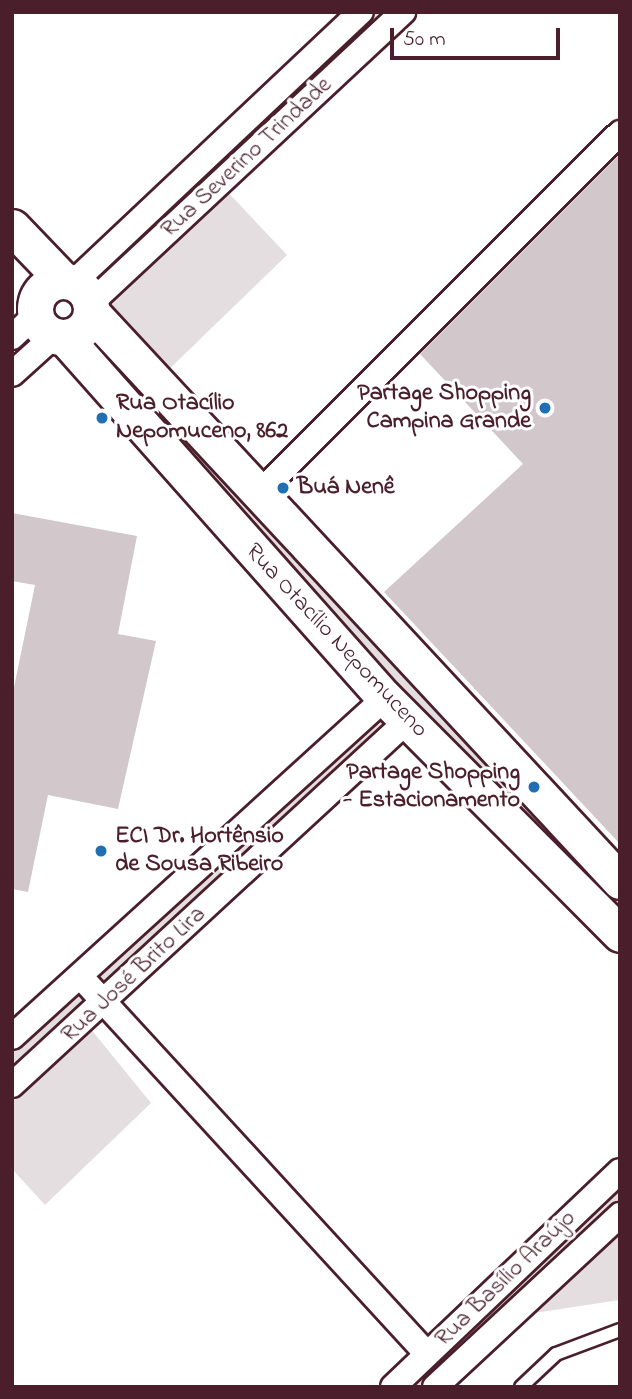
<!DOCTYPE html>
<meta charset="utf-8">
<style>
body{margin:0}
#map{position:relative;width:632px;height:1399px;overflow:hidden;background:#fff;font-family:"Indie Flower",sans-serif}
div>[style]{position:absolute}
.green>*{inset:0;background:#e5dee0}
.building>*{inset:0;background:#d2c7cb}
.roads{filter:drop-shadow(2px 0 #4a1f2b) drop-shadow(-2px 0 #4a1f2b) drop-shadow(0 2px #4a1f2b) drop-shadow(0 -2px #4a1f2b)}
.lane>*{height:12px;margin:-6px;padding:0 6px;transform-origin:6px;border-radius:6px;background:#fff}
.street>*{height:24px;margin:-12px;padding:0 12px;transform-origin:12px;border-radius:12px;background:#fff}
.secondary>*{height:35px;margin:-17.5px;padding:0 17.5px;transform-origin:17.5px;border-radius:17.5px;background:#fff}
.secondary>.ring{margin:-17.5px;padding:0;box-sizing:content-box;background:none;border:35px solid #fff;border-radius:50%}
.dots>*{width:19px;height:19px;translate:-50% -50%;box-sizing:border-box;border:4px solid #fff;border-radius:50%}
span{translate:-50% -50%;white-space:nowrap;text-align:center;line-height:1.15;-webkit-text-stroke:6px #fff;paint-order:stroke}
.street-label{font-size:24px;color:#4a1f2b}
.poi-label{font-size:24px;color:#4a1f2b;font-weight:700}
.right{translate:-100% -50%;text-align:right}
.left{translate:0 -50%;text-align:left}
.frame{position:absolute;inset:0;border:14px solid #4a1f2b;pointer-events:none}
.scale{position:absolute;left:390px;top:28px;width:170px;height:32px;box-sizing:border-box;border:4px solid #4a1f2b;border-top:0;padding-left:9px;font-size:21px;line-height:24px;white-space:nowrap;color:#4a1f2b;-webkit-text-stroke:5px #fff;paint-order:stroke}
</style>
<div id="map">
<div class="green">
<div style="clip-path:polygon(366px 12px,397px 12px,88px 291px,83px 286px)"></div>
<div style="clip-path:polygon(223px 187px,287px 255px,160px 378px,94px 311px)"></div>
<div style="clip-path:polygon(88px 328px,620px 895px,620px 926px,385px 680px,83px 333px)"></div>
<div style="clip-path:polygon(387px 703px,404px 719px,108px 994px,90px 975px)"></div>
<div style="clip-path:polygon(80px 985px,98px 1003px,12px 1078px,12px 1042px)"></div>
<div style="clip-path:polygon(90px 1028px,151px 1103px,45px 1205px,12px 1169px,12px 1095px)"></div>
<div style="clip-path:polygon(620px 1179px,620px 1207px,427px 1387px,399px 1387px)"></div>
<div style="clip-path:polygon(620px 1224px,620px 1300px,521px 1315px)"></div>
</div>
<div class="building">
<div style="clip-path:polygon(620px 154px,620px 844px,384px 592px,523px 464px,420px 354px)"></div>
<div style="clip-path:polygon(12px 513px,137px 536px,118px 634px,156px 641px,118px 809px,48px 795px,28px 892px,12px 889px,12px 697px,35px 585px,12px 581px)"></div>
</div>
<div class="roads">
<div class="lane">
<div style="left:521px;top:1387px;width:48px;rotate:-43.3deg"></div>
<div style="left:556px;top:1354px;width:68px;rotate:-20.6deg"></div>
</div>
<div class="street">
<div style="left:74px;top:282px;width:394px;rotate:-43.3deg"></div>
<div style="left:91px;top:303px;width:427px;rotate:-43deg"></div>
<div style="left:12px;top:337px;width:33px;rotate:-43deg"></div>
<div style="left:12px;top:374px;width:57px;rotate:-42.1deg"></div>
<div style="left:259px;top:493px;width:510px;rotate:-44.92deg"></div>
<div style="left:80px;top:976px;width:513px;rotate:47.45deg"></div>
<div style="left:12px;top:1037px;width:504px;rotate:-42.27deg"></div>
<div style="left:12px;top:1085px;width:537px;rotate:-42.66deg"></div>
<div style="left:393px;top:1387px;width:313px;rotate:-43.6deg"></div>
<div style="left:435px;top:1387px;width:253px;rotate:-42.9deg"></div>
</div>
<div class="secondary">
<div style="left:12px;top:227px;width:75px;rotate:46.1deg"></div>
<div class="ring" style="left:35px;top:281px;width:21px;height:21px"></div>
<div style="left:91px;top:312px;width:777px;rotate:47.09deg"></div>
<div style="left:64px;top:337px;width:483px;rotate:48.4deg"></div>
<div style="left:385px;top:698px;width:333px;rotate:45.1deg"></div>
</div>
</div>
<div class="dots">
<div style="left:545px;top:408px;background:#1f6fb2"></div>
<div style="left:102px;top:418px;background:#1f6fb2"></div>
<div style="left:283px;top:488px;background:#1f6fb2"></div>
<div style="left:534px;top:787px;background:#1f6fb2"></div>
<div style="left:101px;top:851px;background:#1f6fb2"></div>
</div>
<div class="street-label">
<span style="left:247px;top:158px;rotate:-43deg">Rua Severino Trindade</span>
<span style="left:336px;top:641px;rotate:47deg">Rua Otacílio Nepomuceno</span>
<span style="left:134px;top:975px;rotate:-43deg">Rua José Brito Lira</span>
<span style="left:506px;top:1279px;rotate:-44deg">Rua Basílio Araújo</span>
</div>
<div class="poi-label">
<span class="right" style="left:531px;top:408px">Partage Shopping<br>Campina Grande</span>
<span class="left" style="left:116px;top:418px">Rua Otacílio<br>Nepomuceno, 862</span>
<span class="left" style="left:297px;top:488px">Buá Nenê</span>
<span class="right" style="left:520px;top:787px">Partage Shopping<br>- Estacionamento</span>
<span class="left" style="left:115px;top:851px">ECI Dr. Hortênsio<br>de Sousa Ribeiro</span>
</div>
<div class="frame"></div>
<div class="scale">50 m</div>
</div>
